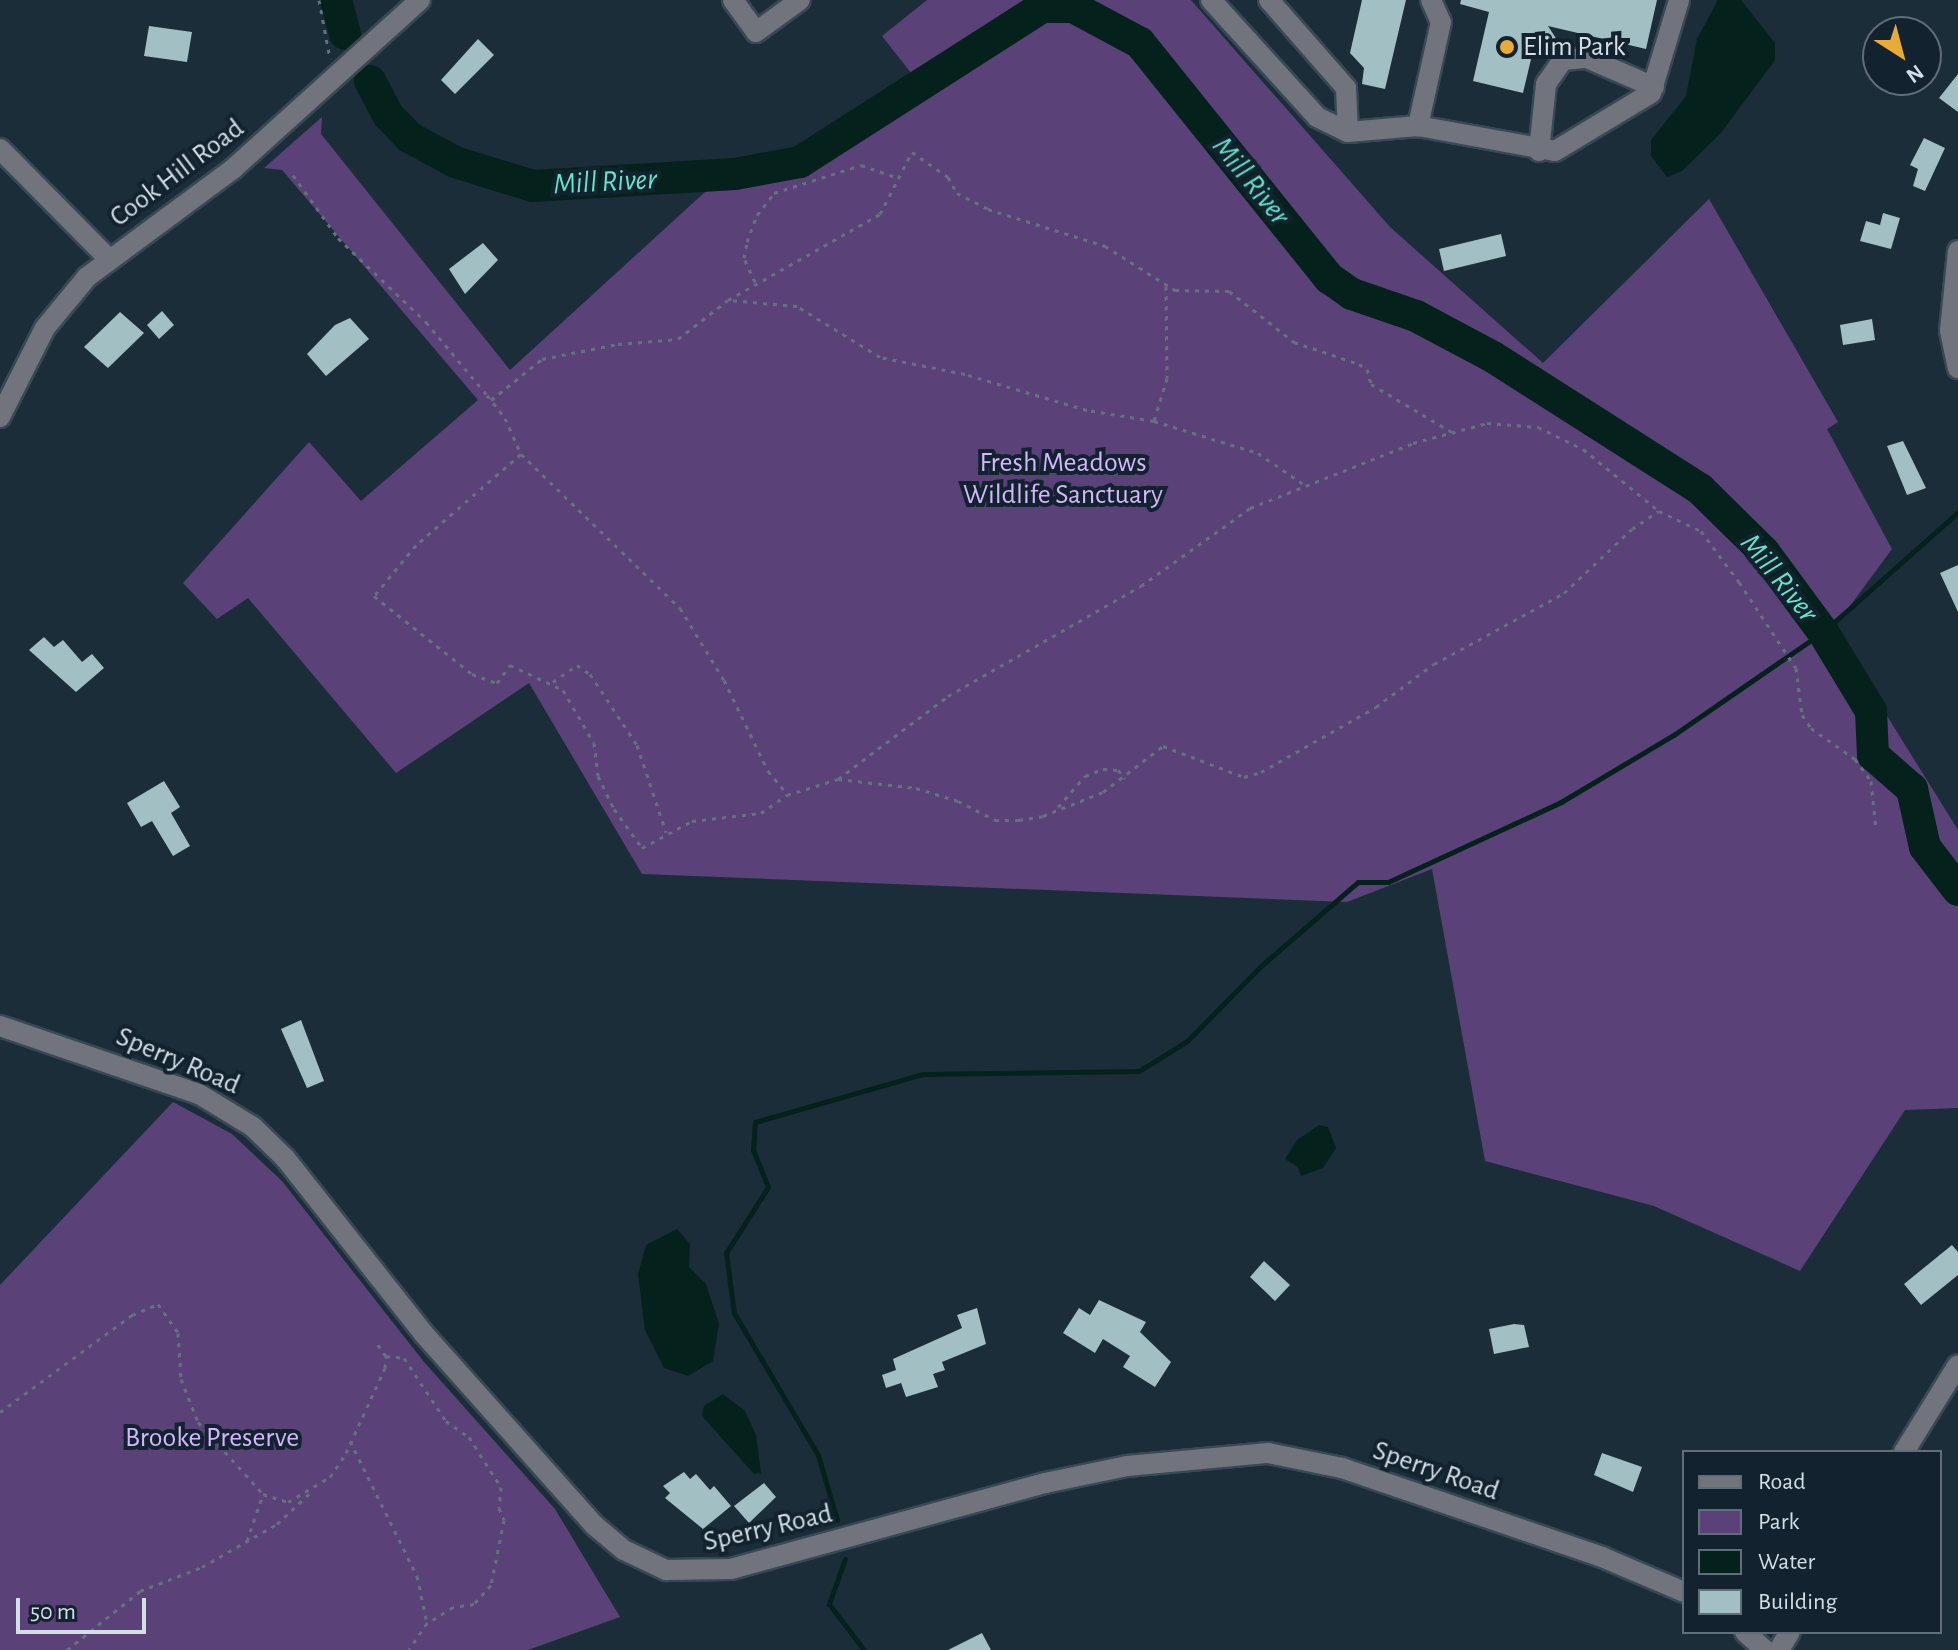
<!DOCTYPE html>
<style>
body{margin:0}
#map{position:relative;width:1958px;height:1650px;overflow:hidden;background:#1b2d39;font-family:"Alegreya Sans",sans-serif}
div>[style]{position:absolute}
.green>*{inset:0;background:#5a4178}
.water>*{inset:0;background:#04211b}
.stream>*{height:5px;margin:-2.5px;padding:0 2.5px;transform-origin:2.5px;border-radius:2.5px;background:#04211b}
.river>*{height:32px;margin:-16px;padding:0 16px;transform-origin:16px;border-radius:16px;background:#04211b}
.building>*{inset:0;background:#a2bfc4}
.path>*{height:3px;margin-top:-1.5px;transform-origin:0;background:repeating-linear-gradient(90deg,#63737d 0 4px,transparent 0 10px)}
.roads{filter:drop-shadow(2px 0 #384955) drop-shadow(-2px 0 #384955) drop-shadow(0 2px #384955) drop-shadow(0 -2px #384955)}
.minor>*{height:20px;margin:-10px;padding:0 10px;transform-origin:10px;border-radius:10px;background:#71747d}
.dots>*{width:22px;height:22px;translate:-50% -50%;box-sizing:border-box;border:4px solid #12232f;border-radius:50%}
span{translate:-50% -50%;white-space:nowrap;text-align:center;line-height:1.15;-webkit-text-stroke:8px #12232f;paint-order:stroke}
.poi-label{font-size:28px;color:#d3dee6}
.left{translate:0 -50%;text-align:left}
.street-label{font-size:28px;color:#d3dee6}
.park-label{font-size:28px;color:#d3b6fb}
.water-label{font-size:30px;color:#63e7c9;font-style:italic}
.legend{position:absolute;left:1682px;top:1450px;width:260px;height:184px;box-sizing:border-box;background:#12232f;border:2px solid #5f6e78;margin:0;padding:10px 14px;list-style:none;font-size:24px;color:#d3dee6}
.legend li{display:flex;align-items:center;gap:16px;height:40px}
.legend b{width:40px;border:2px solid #5f6e78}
.north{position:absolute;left:1862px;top:16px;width:80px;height:80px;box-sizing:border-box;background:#12232f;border:2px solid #5f6e78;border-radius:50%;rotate:144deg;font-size:22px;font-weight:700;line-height:32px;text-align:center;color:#d3dee6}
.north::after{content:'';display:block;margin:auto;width:28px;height:36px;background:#e8ab37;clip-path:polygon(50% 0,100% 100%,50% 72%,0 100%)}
.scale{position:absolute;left:16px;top:1598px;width:130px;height:36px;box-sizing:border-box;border:4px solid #d3dee6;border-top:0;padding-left:10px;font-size:24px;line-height:28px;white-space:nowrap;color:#d3dee6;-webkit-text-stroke:6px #12232f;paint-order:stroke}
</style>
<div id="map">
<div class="green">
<div style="clip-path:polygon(927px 0,1191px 0,1390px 227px,1543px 363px,1709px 199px,1838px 422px,1827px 429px,1892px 549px,1833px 629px,1958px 830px,1958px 1108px,1905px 1110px,1800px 1271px,1654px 1206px,1485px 1161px,1432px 869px,1347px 902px,642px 874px,529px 683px,396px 773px,248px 598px,217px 619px,183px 583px,309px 442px,361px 501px,478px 400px,282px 170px,264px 168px,322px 117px,321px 134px,510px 370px,716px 182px,744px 164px,830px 138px,919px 83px,882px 36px)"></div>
<div style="clip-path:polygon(173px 1102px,232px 1134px,282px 1181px,424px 1362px,555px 1509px,620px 1617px,528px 1650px,0 1650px,0 1285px)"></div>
</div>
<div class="water">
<div style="clip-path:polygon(1718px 0,1741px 0,1775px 43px,1775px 60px,1721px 133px,1682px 171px,1667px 177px,1651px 156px,1651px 140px,1686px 96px,1697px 39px)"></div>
<div style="clip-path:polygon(1319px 1125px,1328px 1127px,1336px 1148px,1323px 1168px,1301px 1176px,1298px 1167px,1285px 1159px,1297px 1140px)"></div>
<div style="clip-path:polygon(677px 1229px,690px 1244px,689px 1267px,706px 1284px,719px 1324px,713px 1361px,688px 1376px,664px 1368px,645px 1330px,638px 1274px,646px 1245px)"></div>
<div style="clip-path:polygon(723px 1394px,745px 1411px,756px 1435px,761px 1473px,754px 1474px,702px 1416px,704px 1406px)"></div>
</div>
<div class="stream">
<div style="left:837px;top:1520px;width:68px;rotate:-106.3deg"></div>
<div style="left:818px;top:1455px;width:165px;rotate:-120.6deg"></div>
<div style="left:734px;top:1313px;width:61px;rotate:-97.6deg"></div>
<div style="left:726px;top:1253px;width:78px;rotate:-57.5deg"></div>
<div style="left:768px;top:1187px;width:40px;rotate:-112deg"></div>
<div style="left:753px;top:1150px;width:28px;rotate:-86deg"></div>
<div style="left:755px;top:1122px;width:174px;rotate:-16deg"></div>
<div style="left:922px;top:1074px;width:217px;rotate:-0.8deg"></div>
<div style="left:1139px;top:1071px;width:57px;rotate:-32deg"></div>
<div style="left:1187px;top:1041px;width:105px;rotate:-45.4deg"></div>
<div style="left:1261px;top:966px;width:128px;rotate:-40.9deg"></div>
<div style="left:1358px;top:882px;width:30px"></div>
<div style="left:1388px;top:882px;width:191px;rotate:-24.8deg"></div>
<div style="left:1561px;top:802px;width:133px;rotate:-30.8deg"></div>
<div style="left:1675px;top:734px;width:180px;rotate:-34.6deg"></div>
<div style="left:1823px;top:632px;width:181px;rotate:-41.6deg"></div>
<div style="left:845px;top:1559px;width:48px;rotate:109.6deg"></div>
<div style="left:829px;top:1604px;width:58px;rotate:52.7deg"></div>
</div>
<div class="river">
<div style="left:336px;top:0;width:35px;rotate:75deg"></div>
<div style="left:370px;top:81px;width:40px;rotate:62deg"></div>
<div style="left:389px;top:116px;width:29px;rotate:46deg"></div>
<div style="left:409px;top:137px;width:52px;rotate:28.5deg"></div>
<div style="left:455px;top:162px;width:82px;rotate:17.1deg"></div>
<div style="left:533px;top:186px;width:202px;rotate:-3.4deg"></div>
<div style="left:735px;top:174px;width:66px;rotate:-10.5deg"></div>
<div style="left:800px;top:162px;width:287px;rotate:-32.6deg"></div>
<div style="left:1042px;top:7px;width:31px"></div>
<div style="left:1073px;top:7px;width:76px;rotate:28.2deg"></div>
<div style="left:1140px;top:43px;width:302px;rotate:51.2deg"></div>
<div style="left:1329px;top:278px;width:28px;rotate:35deg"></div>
<div style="left:1352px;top:294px;width:68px;rotate:19deg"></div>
<div style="left:1416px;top:316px;width:87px;rotate:28deg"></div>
<div style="left:1493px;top:357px;width:246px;rotate:32.5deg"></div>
<div style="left:1700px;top:489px;width:90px;rotate:44.5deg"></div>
<div style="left:1764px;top:552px;width:99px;rotate:53.6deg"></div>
<div style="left:1823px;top:632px;width:92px;rotate:58.7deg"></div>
<div style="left:1871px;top:711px;width:44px;rotate:87.4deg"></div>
<div style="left:1873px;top:755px;width:52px;rotate:41.1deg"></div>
<div style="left:1912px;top:789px;width:59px;rotate:77.4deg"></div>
<div style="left:1925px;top:847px;width:54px;rotate:52.5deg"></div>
</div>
<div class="building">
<div style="clip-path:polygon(1362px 0,1406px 0,1385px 89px,1362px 84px,1364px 68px,1350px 53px)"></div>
<div style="clip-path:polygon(1461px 0,1657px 0,1646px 49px,1548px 26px,1561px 46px,1549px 54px,1537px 34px,1523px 93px,1473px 81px,1489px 12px,1460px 4px)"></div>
<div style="clip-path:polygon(149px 26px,192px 32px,187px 62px,144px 56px)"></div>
<div style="clip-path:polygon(478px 39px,494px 55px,455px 94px,441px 80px)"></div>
<div style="clip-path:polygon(1958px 74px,1958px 112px,1939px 98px)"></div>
<div style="clip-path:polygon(1924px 138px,1945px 148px,1925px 191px,1913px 186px,1918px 169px,1910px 165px)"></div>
<div style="clip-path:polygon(1883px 213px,1900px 218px,1891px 249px,1860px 241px,1866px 221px,1880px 225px)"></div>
<div style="clip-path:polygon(1501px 234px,1506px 256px,1444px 271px,1439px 249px)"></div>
<div style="clip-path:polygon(483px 243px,498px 260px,465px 294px,449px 269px)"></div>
<div style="clip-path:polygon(162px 311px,174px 325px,159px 339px,147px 325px)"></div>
<div style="clip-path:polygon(120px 312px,144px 333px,108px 368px,84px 347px)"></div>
<div style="clip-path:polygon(350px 318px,369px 339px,326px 376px,307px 354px,335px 325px)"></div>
<div style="clip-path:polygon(1872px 319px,1875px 340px,1843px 345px,1840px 325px)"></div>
<div style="clip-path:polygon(1903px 441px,1926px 488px,1907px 495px,1887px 446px)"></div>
<div style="clip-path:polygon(1958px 565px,1958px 612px,1940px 573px)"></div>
<div style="clip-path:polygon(44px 637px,54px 647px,63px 640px,82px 662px,92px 654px,104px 668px,76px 692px,29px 650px)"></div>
<div style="clip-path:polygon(164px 781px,180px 807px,171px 813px,190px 846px,173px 856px,152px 821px,141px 827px,127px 803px)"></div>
<div style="clip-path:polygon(301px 1020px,324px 1081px,307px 1088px,281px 1029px)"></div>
<div style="clip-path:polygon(1952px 1245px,1958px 1252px,1958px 1275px,1921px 1305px,1904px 1284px)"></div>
<div style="clip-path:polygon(1264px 1261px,1290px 1285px,1275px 1301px,1250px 1277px)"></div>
<div style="clip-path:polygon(1099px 1300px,1146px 1322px,1140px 1332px,1171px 1362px,1155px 1387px,1123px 1367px,1130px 1356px,1103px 1339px,1095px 1353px,1063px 1333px,1079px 1308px,1090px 1315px)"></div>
<div style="clip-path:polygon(977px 1308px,986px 1344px,942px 1362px,945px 1370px,933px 1374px,938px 1387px,906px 1397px,901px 1383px,886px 1388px,882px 1375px,896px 1370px,893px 1359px,962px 1328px,957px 1315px)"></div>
<div style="clip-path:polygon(1514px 1324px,1524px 1325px,1529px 1347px,1494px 1354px,1489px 1329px)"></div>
<div style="clip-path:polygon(1602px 1453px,1642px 1467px,1633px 1492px,1594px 1475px)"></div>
<div style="clip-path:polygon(684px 1472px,690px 1479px,696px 1474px,710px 1490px,714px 1486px,731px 1506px,703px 1529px,665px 1498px,670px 1493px,663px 1486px)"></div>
<div style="clip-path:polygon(764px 1483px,776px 1497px,749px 1523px,734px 1506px)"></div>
<div style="clip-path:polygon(982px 1633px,991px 1650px,948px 1650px)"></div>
</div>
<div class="path">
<div style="left:319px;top:0;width:60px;rotate:79.4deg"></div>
<div style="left:293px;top:175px;width:77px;rotate:54.5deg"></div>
<div style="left:338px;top:238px;width:122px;rotate:43.7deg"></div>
<div style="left:426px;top:322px;width:95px;rotate:50.1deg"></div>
<div style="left:487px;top:395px;width:29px;rotate:52deg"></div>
<div style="left:505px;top:418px;width:39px;rotate:66deg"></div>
<div style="left:521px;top:454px;width:221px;rotate:44.1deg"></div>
<div style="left:680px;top:608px;width:84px;rotate:58.6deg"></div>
<div style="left:724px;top:680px;width:101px;rotate:64.2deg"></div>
<div style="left:768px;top:771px;width:30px;rotate:50deg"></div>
<div style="left:755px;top:282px;width:26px;rotate:-115deg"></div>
<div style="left:744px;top:258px;width:16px;rotate:-79deg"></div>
<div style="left:747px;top:242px;width:29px;rotate:-70deg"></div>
<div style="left:757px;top:215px;width:28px;rotate:-52deg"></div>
<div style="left:774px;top:193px;width:91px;rotate:-17.8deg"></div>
<div style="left:861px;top:165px;width:36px;rotate:19deg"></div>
<div style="left:1166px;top:286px;width:92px;rotate:89.4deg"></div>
<div style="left:1167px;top:378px;width:45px;rotate:106.8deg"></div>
<div style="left:1154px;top:421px;width:68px;rotate:-170.7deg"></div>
<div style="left:1087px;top:410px;width:127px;rotate:-163.6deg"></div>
<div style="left:965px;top:374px;width:87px;rotate:-168.7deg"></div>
<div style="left:880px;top:357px;width:97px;rotate:-148.4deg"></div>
<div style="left:797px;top:306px;width:69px;rotate:-175deg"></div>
<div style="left:728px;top:300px;width:175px;rotate:-29.5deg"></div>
<div style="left:880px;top:214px;width:70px;rotate:-62.7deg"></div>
<div style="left:912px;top:152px;width:44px;rotate:34.8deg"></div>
<div style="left:948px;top:177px;width:18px;rotate:61deg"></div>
<div style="left:957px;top:193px;width:35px;rotate:27deg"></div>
<div style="left:988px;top:209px;width:123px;rotate:17.5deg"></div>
<div style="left:1105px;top:246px;width:83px;rotate:32.2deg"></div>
<div style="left:1175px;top:290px;width:54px;rotate:1.1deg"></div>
<div style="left:1229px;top:291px;width:83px;rotate:38.1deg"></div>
<div style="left:1294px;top:342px;width:69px;rotate:18.7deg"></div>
<div style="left:1359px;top:364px;width:9px;rotate:32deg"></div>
<div style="left:1367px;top:369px;width:16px;rotate:75deg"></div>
<div style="left:1371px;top:384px;width:94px;rotate:30.7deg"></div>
<div style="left:491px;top:400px;width:65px;rotate:-38.8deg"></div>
<div style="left:542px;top:359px;width:77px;rotate:-11.2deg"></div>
<div style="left:618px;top:344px;width:60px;rotate:-4.8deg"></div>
<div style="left:678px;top:339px;width:63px;rotate:-38deg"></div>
<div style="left:1154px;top:421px;width:109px;rotate:17.1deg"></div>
<div style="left:1258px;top:453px;width:58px;rotate:34.5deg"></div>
<div style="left:521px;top:454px;width:139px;rotate:139.1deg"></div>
<div style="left:416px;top:545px;width:66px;rotate:129.5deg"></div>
<div style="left:374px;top:596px;width:125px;rotate:38.5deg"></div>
<div style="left:472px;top:674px;width:27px;rotate:20deg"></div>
<div style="left:497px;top:683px;width:22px;rotate:-54deg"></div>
<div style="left:510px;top:665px;width:59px;rotate:25.3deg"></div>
<div style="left:563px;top:690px;width:61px;rotate:59.7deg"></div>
<div style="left:594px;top:743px;width:33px;rotate:83deg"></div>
<div style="left:598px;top:776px;width:37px;rotate:64deg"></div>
<div style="left:614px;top:809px;width:48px;rotate:54.3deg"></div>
<div style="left:642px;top:848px;width:57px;rotate:-28.4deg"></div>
<div style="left:692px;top:821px;width:69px;rotate:-6.6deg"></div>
<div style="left:761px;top:813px;width:32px;rotate:-35deg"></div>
<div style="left:787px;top:795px;width:53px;rotate:-17.4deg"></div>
<div style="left:838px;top:779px;width:79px;rotate:6.6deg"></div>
<div style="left:916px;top:788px;width:44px;rotate:17.2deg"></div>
<div style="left:958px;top:801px;width:42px;rotate:27.2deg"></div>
<div style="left:995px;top:820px;width:24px"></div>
<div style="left:1019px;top:820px;width:24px;rotate:-9deg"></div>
<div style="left:1043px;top:816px;width:65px;rotate:-21.8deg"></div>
<div style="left:1103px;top:792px;width:76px;rotate:-37.5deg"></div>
<div style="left:1163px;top:746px;width:87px;rotate:20.9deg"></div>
<div style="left:1244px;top:777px;width:18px;rotate:-16deg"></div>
<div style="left:1261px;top:772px;width:132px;rotate:-29.5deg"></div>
<div style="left:1376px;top:707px;width:72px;rotate:-36.6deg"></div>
<div style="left:1434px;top:664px;width:148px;rotate:-28.6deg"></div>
<div style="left:1564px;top:593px;width:93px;rotate:-43.3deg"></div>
<div style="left:1632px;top:529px;width:32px;rotate:-34deg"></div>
<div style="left:1659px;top:511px;width:47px;rotate:25.5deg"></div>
<div style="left:1701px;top:531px;width:64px;rotate:53.3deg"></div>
<div style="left:1739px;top:582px;width:103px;rotate:56.5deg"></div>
<div style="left:1796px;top:668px;width:47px;rotate:82.7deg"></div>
<div style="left:1802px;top:715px;width:16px;rotate:55deg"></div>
<div style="left:1811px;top:728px;width:54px;rotate:35.2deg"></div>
<div style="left:1855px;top:759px;width:27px;rotate:54deg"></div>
<div style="left:1871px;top:781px;width:48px;rotate:84.1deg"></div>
<div style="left:553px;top:682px;width:29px;rotate:-35deg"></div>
<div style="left:577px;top:665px;width:16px;rotate:35deg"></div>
<div style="left:590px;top:674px;width:85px;rotate:56.5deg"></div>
<div style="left:637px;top:745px;width:92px;rotate:71.6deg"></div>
<div style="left:838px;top:779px;width:138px;rotate:-37deg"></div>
<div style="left:948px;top:696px;width:222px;rotate:-29.7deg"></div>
<div style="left:1141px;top:586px;width:134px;rotate:-35.6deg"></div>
<div style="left:1250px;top:508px;width:175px;rotate:-21.7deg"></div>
<div style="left:1413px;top:443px;width:77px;rotate:-15.1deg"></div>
<div style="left:1487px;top:423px;width:51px;rotate:4.5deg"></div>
<div style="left:1538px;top:427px;width:50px;rotate:26.1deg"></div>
<div style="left:1583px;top:449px;width:98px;rotate:39.2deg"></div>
<div style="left:1058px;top:807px;width:41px;rotate:-48.9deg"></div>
<div style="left:1085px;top:776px;width:19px;rotate:-21deg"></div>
<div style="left:1103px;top:769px;width:15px;rotate:4deg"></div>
<div style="left:1118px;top:770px;width:11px;rotate:52deg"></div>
<div style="left:386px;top:1356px;width:18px;rotate:6deg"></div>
<div style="left:404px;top:1358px;width:76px;rotate:56.3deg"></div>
<div style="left:446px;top:1421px;width:28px;rotate:35deg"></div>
<div style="left:469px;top:1437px;width:59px;rotate:57.4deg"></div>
<div style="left:501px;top:1487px;width:21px;rotate:95deg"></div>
<div style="left:499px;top:1508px;width:13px;rotate:67deg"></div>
<div style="left:504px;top:1520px;width:66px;rotate:101.3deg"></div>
<div style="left:491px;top:1585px;width:25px;rotate:132deg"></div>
<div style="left:474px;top:1604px;width:21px;rotate:172deg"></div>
<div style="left:453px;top:1607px;width:31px;rotate:148deg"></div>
<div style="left:427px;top:1623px;width:32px;rotate:124deg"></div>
<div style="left:0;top:1412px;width:164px;rotate:-36.3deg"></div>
<div style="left:132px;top:1315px;width:28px;rotate:-23deg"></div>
<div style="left:158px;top:1304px;width:35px;rotate:55deg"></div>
<div style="left:178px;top:1333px;width:46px;rotate:86.3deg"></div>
<div style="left:181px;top:1379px;width:46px;rotate:68.4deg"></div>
<div style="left:198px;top:1422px;width:97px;rotate:47.9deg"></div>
<div style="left:263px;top:1494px;width:26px;rotate:18deg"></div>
<div style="left:288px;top:1502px;width:49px;rotate:-30.8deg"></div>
<div style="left:330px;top:1477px;width:29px;rotate:-56deg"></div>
<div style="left:346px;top:1453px;width:94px;rotate:-65.4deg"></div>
<div style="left:385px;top:1368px;width:12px;rotate:-85deg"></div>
<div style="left:386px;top:1356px;width:14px;rotate:-126deg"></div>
<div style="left:350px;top:1441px;width:151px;rotate:63.6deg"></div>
<div style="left:417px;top:1576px;width:48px;rotate:78deg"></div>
<div style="left:247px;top:1541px;width:50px;rotate:-71.2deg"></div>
<div style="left:67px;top:1650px;width:94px;rotate:-38.9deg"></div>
<div style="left:140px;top:1591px;width:66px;rotate:-21.2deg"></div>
<div style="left:202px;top:1567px;width:86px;rotate:-29.8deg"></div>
<div style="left:277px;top:1524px;width:45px;rotate:-43.2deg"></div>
</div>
<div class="roads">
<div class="minor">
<div style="left:733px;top:0;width:39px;rotate:54deg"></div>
<div style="left:756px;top:32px;width:54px;rotate:-36deg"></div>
<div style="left:1211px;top:0;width:158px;rotate:47.8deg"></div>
<div style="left:1317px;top:117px;width:34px;rotate:26deg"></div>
<div style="left:1348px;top:132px;width:70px;rotate:-4.9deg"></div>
<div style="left:1269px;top:0;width:117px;rotate:48.8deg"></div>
<div style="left:1346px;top:88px;width:44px;rotate:87.4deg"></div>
<div style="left:1431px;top:0;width:24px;rotate:66deg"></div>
<div style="left:1441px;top:22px;width:107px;rotate:102.5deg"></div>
<div style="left:1418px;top:126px;width:139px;rotate:10.3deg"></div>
<div style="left:1555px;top:151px;width:112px;rotate:-31.1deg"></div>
<div style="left:1651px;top:93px;width:97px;rotate:-73.2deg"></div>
<div style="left:0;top:149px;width:155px;rotate:45.3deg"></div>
<div style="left:1539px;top:151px;width:67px;rotate:-84deg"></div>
<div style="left:1546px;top:84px;width:29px;rotate:-55deg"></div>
<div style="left:1563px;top:60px;width:24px;rotate:-5deg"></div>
<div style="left:1587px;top:58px;width:73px;rotate:23.4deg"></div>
<div style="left:1958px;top:251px;width:80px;rotate:95.7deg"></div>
<div style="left:1950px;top:331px;width:38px;rotate:78deg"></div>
<div style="left:0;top:417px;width:100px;rotate:-63.2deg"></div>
<div style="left:45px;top:328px;width:66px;rotate:-50.5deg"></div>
<div style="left:87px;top:277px;width:182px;rotate:-36.5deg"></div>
<div style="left:233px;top:169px;width:252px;rotate:-42.1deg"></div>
<div style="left:0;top:1026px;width:210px;rotate:18.9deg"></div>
<div style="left:199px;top:1094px;width:63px;rotate:31.4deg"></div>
<div style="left:253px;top:1127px;width:45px;rotate:44.1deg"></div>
<div style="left:285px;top:1158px;width:223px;rotate:51.7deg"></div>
<div style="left:423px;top:1333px;width:257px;rotate:48.3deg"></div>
<div style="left:594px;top:1525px;width:39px;rotate:40deg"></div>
<div style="left:624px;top:1550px;width:47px;rotate:25.5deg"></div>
<div style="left:666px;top:1570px;width:65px;rotate:-0.9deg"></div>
<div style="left:731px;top:1569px;width:326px;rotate:-15.3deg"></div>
<div style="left:1045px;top:1483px;width:84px;rotate:-11.7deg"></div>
<div style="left:1127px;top:1466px;width:142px;rotate:-5.3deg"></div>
<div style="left:1268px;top:1453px;width:76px;rotate:11.5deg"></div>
<div style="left:1342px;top:1468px;width:275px;rotate:18.9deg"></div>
<div style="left:1602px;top:1557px;width:89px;rotate:23.1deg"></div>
<div style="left:1904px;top:1452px;width:102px;rotate:-58.2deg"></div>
<div style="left:1745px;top:1632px;width:27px;rotate:42deg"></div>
<div style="left:1779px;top:1650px;width:21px;rotate:-59deg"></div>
</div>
</div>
<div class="dots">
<div style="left:1507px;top:47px;background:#e8ab37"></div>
</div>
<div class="poi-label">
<span class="left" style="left:1523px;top:47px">Elim Park</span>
</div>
<div class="street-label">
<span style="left:177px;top:173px;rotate:-37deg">Cook Hill Road</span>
<span style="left:178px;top:1061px;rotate:23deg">Sperry Road</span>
<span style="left:1436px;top:1471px;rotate:19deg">Sperry Road</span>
<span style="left:768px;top:1528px;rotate:-13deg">Sperry Road</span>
</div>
<div class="park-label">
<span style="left:1063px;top:479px">Fresh Meadows<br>Wildlife Sanctuary</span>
<span style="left:212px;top:1438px">Brooke Preserve</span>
</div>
<div class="water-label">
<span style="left:1251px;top:181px;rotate:51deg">Mill River</span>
<span style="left:605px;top:182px;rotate:-3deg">Mill River</span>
<span style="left:1779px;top:578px;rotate:51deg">Mill River</span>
</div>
<ul class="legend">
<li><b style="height:10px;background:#71747d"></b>Road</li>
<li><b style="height:22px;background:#5a4178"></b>Park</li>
<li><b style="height:22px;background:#04211b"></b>Water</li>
<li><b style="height:22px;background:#a2bfc4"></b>Building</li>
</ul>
<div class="north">N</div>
<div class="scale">50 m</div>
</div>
